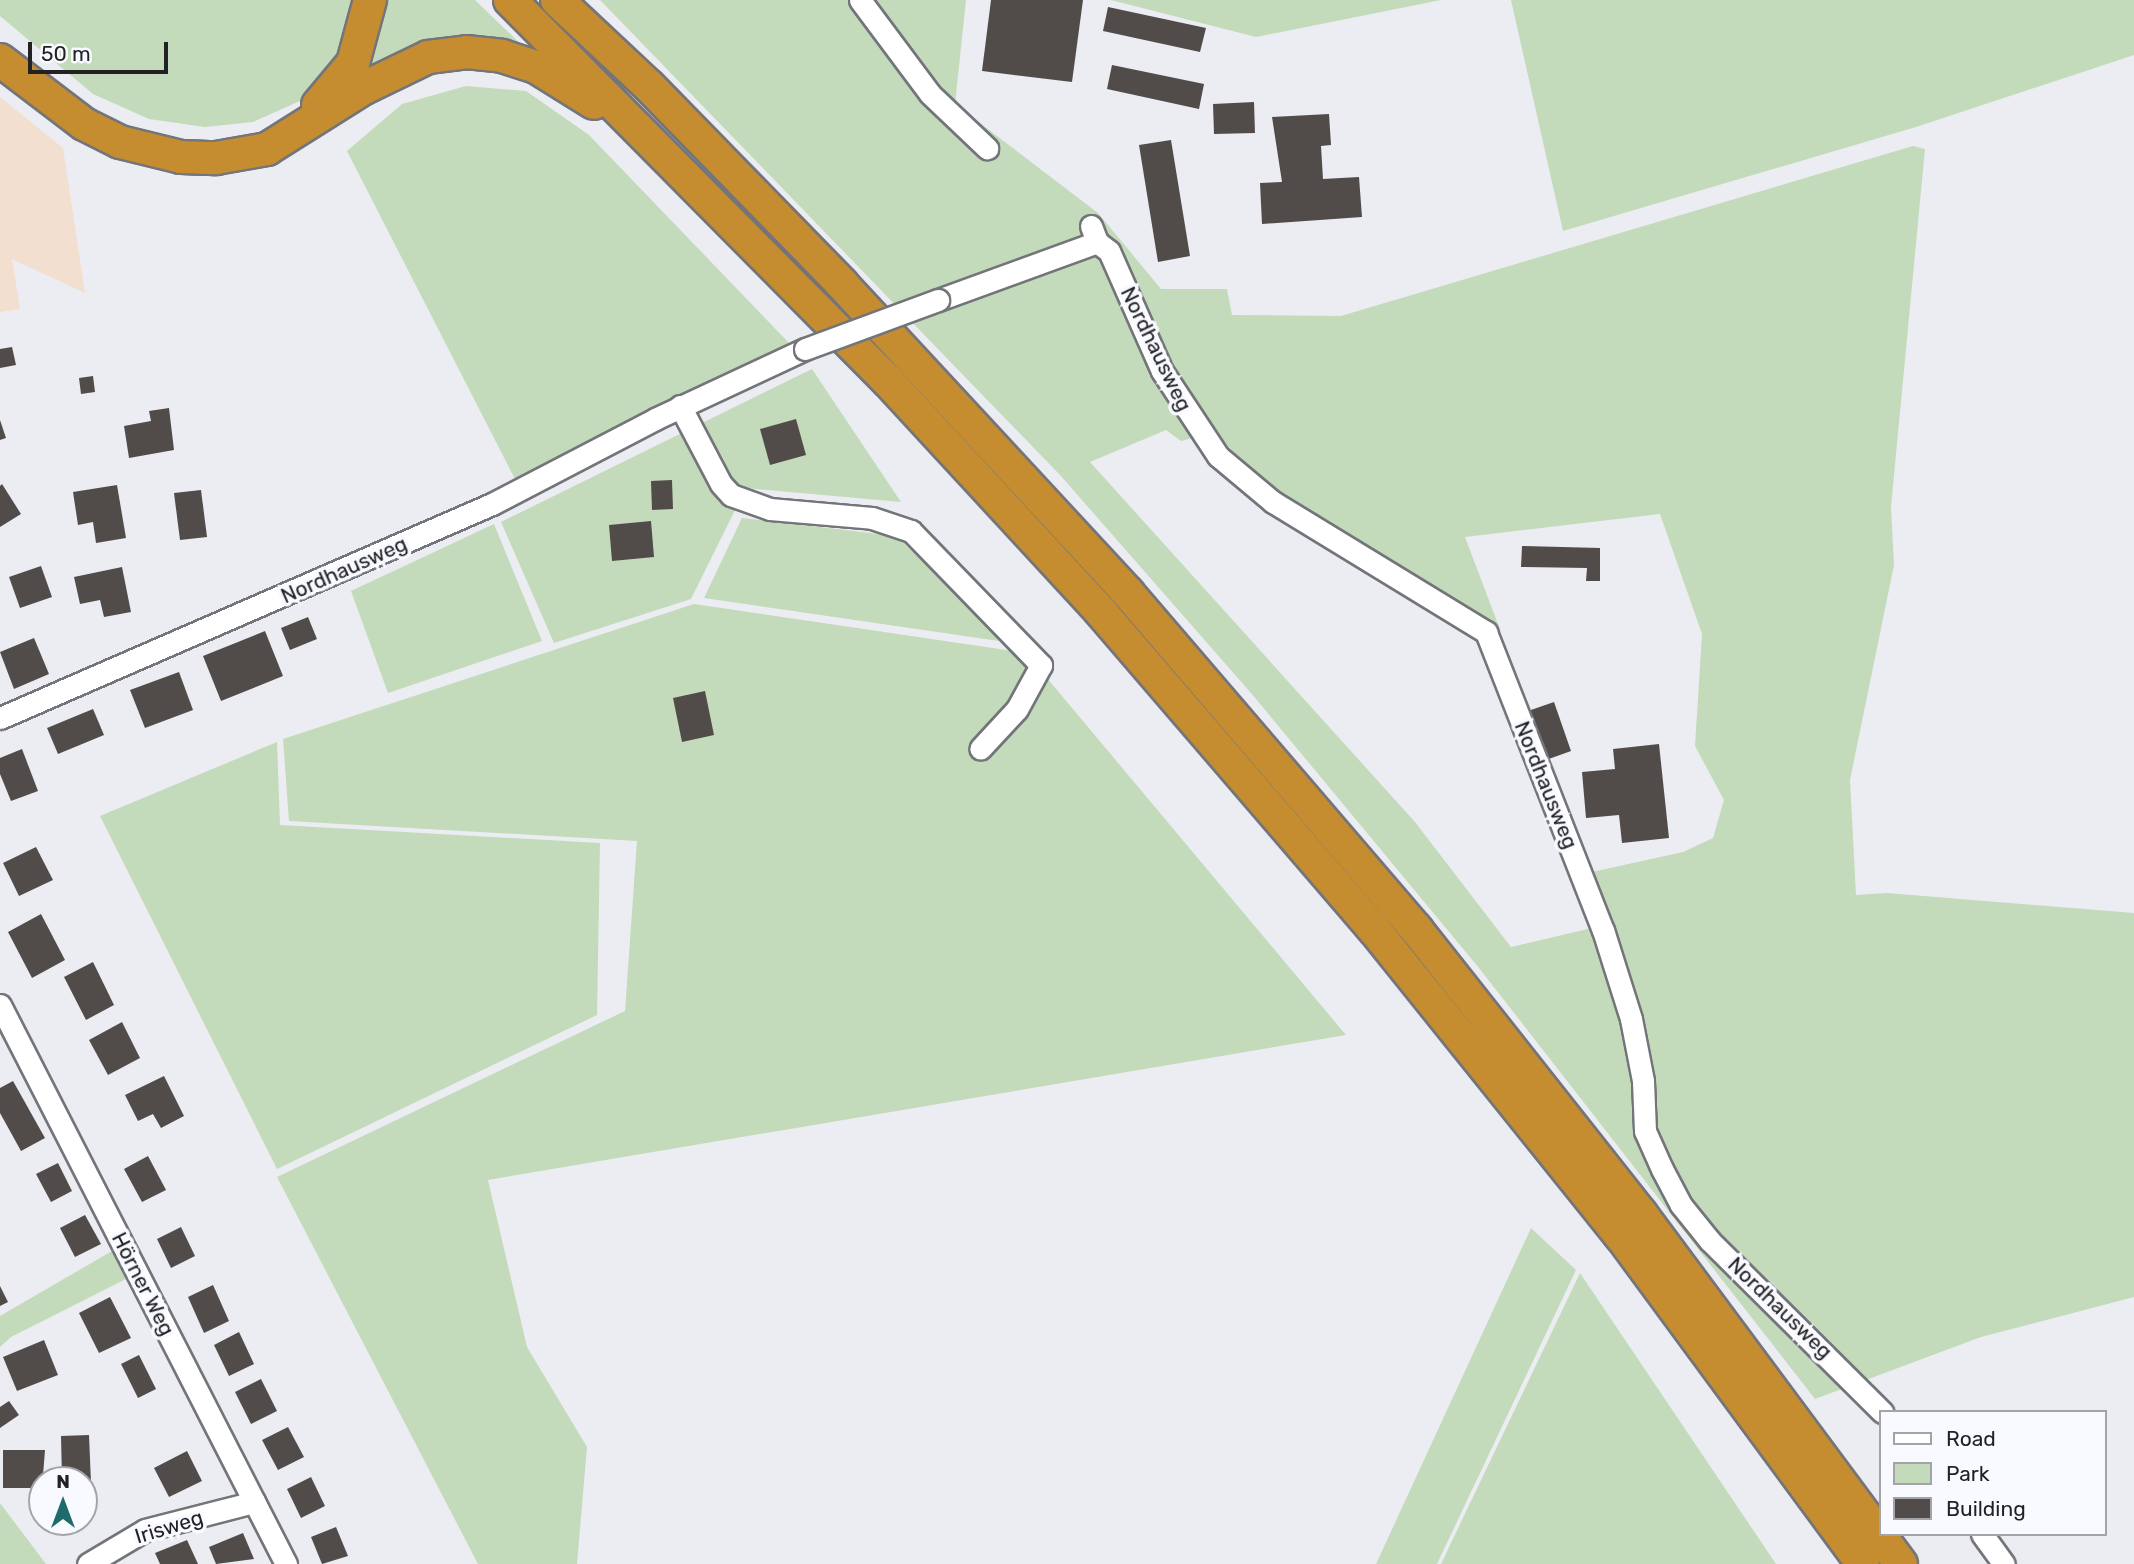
<!DOCTYPE html>
<meta charset="utf-8">
<style>
body{margin:0}
#map{position:relative;width:2134px;height:1564px;overflow:hidden;background:#ebedf2;font-family:Rubik,sans-serif}
div>[style]{position:absolute}
.commercial>*{inset:0;background:#f2dfcf}
.green>*{inset:0;background:#c3dbba}
.building>*{inset:0;background:#514c4a}
.roads{filter:drop-shadow(2px 0 #73757a) drop-shadow(-2px 0 #73757a) drop-shadow(0 2px #73757a) drop-shadow(0 -2px #73757a)}
.minor>*{height:21px;margin:-10.5px;padding:0 10.5px;transform-origin:10.5px;border-radius:10.5px;background:#fff}
.highway>*{height:32px;margin:-16px;padding:0 16px;transform-origin:16px;border-radius:16px;background:#c68d30}
.bridges{filter:drop-shadow(2px 0 #73757a) drop-shadow(-2px 0 #73757a) drop-shadow(0 2px #73757a) drop-shadow(0 -2px #73757a)}
.minor-bridge>*{height:21px;margin:-10.5px;padding:0 10.5px;transform-origin:10.5px;border-radius:10.5px;background:#fff}
span{translate:-50% -50%;white-space:nowrap;text-align:center;line-height:1.15;-webkit-text-stroke:7px #f9faff;paint-order:stroke}
.street-label{font-size:21px;color:#222224}
.legend{position:absolute;left:1879px;top:1410px;width:228px;height:126px;box-sizing:border-box;background:#f9faff;border:2px solid #a3a4a7;margin:0;padding:9px 12px;list-style:none;font-size:21px;color:#222224}
.legend li{display:flex;align-items:center;gap:14px;height:35px}
.legend b{width:35px;border:2px solid #a3a4a7}
.north{position:absolute;left:28px;top:1466px;width:70px;height:70px;box-sizing:border-box;background:#f9faff;border:2px solid #a3a4a7;border-radius:50%;rotate:0deg;font-size:19px;font-weight:700;line-height:28px;text-align:center;color:#222224}
.north::after{content:'';display:block;margin:auto;width:24px;height:32px;background:#1e6b6c;clip-path:polygon(50% 0,100% 100%,50% 72%,0 100%)}
.scale{position:absolute;left:28px;top:42px;width:140px;height:32px;box-sizing:border-box;border:4px solid #222224;border-top:0;padding-left:9px;font-size:21px;line-height:24px;white-space:nowrap;color:#222224;-webkit-text-stroke:5px #f9faff;paint-order:stroke}
</style>
<div id="map">
<div class="commercial">
<div style="clip-path:polygon(0 97px,63px 148px,85px 293px,12px 259px,20px 309px,0 312px)"></div>
</div>
<div class="green">
<div style="clip-path:polygon(0 0,352px 0,352px 14px,334px 63px,300px 101px,253px 122px,205px 127px,149px 119px,93px 94px,0 16px)"></div>
<div style="clip-path:polygon(379px 0,475px 0,529px 52px,347px 88px)"></div>
<div style="clip-path:polygon(evenodd,600px 0,966px 0,955px 104px,1098px 213px,1161px 289px,1227px 289px,1232px 315px,1341px 316px,1913px 146px,1925px 149px,1891px 507px,1894px 565px,1850px 780px,1856px 895px,1887px 893px,2134px 913px,2134px 1297px,1981px 1337px,1815px 1399px,1479px 968px,1251px 693px,1060px 475px,600px 0,1166px 430px,1181px 441px,1216px 432px,1260px 483px,1501px 632px,1465px 537px,1660px 514px,1702px 634px,1695px 746px,1724px 800px,1713px 838px,1683px 852px,1592px 872px,1622px 950px,1592px 928px,1511px 947px,1415px 822px,1090px 462px,1166px 430px)"></div>
<div style="clip-path:polygon(1111px 0,1441px 0,1256px 37px)"></div>
<div style="clip-path:polygon(1511px 0,2134px 0,2134px 55px,1916px 127px,1563px 231px)"></div>
<div style="clip-path:polygon(466px 86px,526px 91px,589px 135px,790px 344px,517px 483px,347px 151px,402px 104px)"></div>
<div style="clip-path:polygon(812px 369px,901px 502px,746px 488px,691px 599px,554px 643px,501px 522px)"></div>
<div style="clip-path:polygon(742px 518px,896px 536px,1006px 642px,704px 598px)"></div>
<div style="clip-path:polygon(494px 524px,542px 641px,388px 693px,351px 591px)"></div>
<div style="clip-path:polygon(694px 604px,1026px 653px,1346px 1035px,488px 1180px,527px 1347px,587px 1447px,577px 1564px,478px 1564px,277px 1177px,625px 1011px,637px 841px,289px 821px,283px 739px)"></div>
<div style="clip-path:polygon(277px 742px,280px 825px,600px 843px,597px 1015px,277px 1169px,100px 816px)"></div>
<div style="clip-path:polygon(1531px 1228px,1576px 1270px,1437px 1564px,1376px 1564px)"></div>
<div style="clip-path:polygon(112px 1251px,126px 1279px,11px 1337px,0 1347px,0 1316px)"></div>
<div style="clip-path:polygon(1580px 1273px,1776px 1564px,1441px 1564px)"></div>
<div style="clip-path:polygon(0 1503px,46px 1564px,0 1564px)"></div>
</div>
<div class="building">
<div style="clip-path:polygon(991px 0,1083px 0,1072px 82px,982px 71px)"></div>
<div style="clip-path:polygon(1108px 7px,1206px 28px,1200px 52px,1103px 31px)"></div>
<div style="clip-path:polygon(1112px 65px,1204px 84px,1199px 109px,1107px 89px)"></div>
<div style="clip-path:polygon(1254px 102px,1255px 133px,1214px 134px,1213px 104px)"></div>
<div style="clip-path:polygon(1329px 114px,1331px 145px,1321px 146px,1323px 179px,1359px 177px,1362px 217px,1262px 224px,1260px 183px,1282px 182px,1272px 117px)"></div>
<div style="clip-path:polygon(1171px 140px,1190px 256px,1158px 262px,1139px 145px)"></div>
<div style="clip-path:polygon(12px 347px,16px 365px,0 368px,0 349px)"></div>
<div style="clip-path:polygon(93px 376px,95px 392px,81px 394px,79px 378px)"></div>
<div style="clip-path:polygon(169px 408px,174px 450px,129px 458px,124px 426px,151px 421px,149px 411px)"></div>
<div style="clip-path:polygon(796px 419px,806px 455px,770px 465px,760px 429px)"></div>
<div style="clip-path:polygon(0 420px,6px 438px,0 440px)"></div>
<div style="clip-path:polygon(672px 480px,673px 509px,652px 510px,651px 481px)"></div>
<div style="clip-path:polygon(2px 484px,21px 514px,0 527px,0 486px)"></div>
<div style="clip-path:polygon(117px 485px,126px 538px,96px 543px,93px 522px,78px 525px,73px 492px)"></div>
<div style="clip-path:polygon(201px 490px,207px 537px,180px 540px,174px 493px)"></div>
<div style="clip-path:polygon(651px 521px,654px 557px,612px 561px,609px 525px)"></div>
<div style="clip-path:polygon(1522px 546px,1600px 548px,1600px 581px,1586px 581px,1587px 568px,1521px 567px)"></div>
<div style="clip-path:polygon(41px 566px,52px 597px,20px 608px,9px 577px)"></div>
<div style="clip-path:polygon(122px 567px,131px 612px,104px 617px,100px 600px,80px 604px,74px 577px)"></div>
<div style="clip-path:polygon(308px 617px,317px 639px,290px 650px,281px 628px)"></div>
<div style="clip-path:polygon(265px 631px,283px 676px,221px 701px,203px 656px)"></div>
<div style="clip-path:polygon(34px 638px,49px 674px,14px 689px,0 652px)"></div>
<div style="clip-path:polygon(179px 672px,193px 710px,145px 728px,130px 690px)"></div>
<div style="clip-path:polygon(705px 691px,714px 735px,682px 742px,673px 698px)"></div>
<div style="clip-path:polygon(1554px 702px,1571px 751px,1546px 760px,1528px 711px)"></div>
<div style="clip-path:polygon(93px 709px,104px 735px,58px 754px,47px 728px)"></div>
<div style="clip-path:polygon(1659px 744px,1669px 838px,1622px 843px,1619px 815px,1586px 818px,1582px 772px,1615px 769px,1613px 749px)"></div>
<div style="clip-path:polygon(22px 749px,38px 791px,11px 801px,0 774px,0 758px)"></div>
<div style="clip-path:polygon(36px 847px,53px 880px,19px 896px,3px 863px)"></div>
<div style="clip-path:polygon(41px 914px,65px 960px,32px 978px,8px 932px)"></div>
<div style="clip-path:polygon(93px 962px,114px 1005px,86px 1020px,64px 977px)"></div>
<div style="clip-path:polygon(122px 1022px,140px 1058px,108px 1075px,89px 1040px)"></div>
<div style="clip-path:polygon(164px 1076px,184px 1116px,161px 1128px,153px 1114px,138px 1121px,125px 1095px)"></div>
<div style="clip-path:polygon(13px 1081px,45px 1138px,21px 1151px,0 1113px,0 1088px)"></div>
<div style="clip-path:polygon(148px 1156px,166px 1190px,142px 1202px,124px 1169px)"></div>
<div style="clip-path:polygon(58px 1163px,72px 1191px,51px 1202px,36px 1174px)"></div>
<div style="clip-path:polygon(85px 1215px,101px 1244px,75px 1257px,60px 1228px)"></div>
<div style="clip-path:polygon(181px 1227px,195px 1256px,171px 1268px,157px 1239px)"></div>
<div style="clip-path:polygon(213px 1285px,229px 1321px,204px 1333px,188px 1297px)"></div>
<div style="clip-path:polygon(0 1286px,8px 1302px,0 1306px)"></div>
<div style="clip-path:polygon(110px 1297px,131px 1338px,99px 1353px,79px 1313px)"></div>
<div style="clip-path:polygon(239px 1332px,254px 1364px,229px 1376px,214px 1345px)"></div>
<div style="clip-path:polygon(44px 1340px,58px 1375px,17px 1391px,3px 1357px)"></div>
<div style="clip-path:polygon(139px 1355px,156px 1389px,138px 1398px,121px 1364px)"></div>
<div style="clip-path:polygon(261px 1379px,277px 1411px,251px 1424px,235px 1392px)"></div>
<div style="clip-path:polygon(9px 1401px,19px 1415px,0 1428px,0 1407px)"></div>
<div style="clip-path:polygon(288px 1427px,304px 1457px,278px 1470px,262px 1440px)"></div>
<div style="clip-path:polygon(89px 1435px,91px 1483px,62px 1480px,61px 1436px)"></div>
<div style="clip-path:polygon(3px 1450px,45px 1450px,42px 1488px,3px 1488px)"></div>
<div style="clip-path:polygon(187px 1451px,202px 1481px,169px 1497px,154px 1468px)"></div>
<div style="clip-path:polygon(311px 1477px,325px 1506px,301px 1518px,287px 1489px)"></div>
<div style="clip-path:polygon(336px 1527px,348px 1556px,322px 1564px,311px 1537px)"></div>
<div style="clip-path:polygon(243px 1533px,254px 1559px,216px 1564px,209px 1547px)"></div>
<div style="clip-path:polygon(187px 1540px,198px 1564px,160px 1564px,155px 1553px)"></div>
</div>
<div class="roads">
<div class="minor">
<div style="left:860px;top:0;width:117px;rotate:53.3deg"></div>
<div style="left:930px;top:94px;width:79px;rotate:43.5deg"></div>
<div style="left:1091px;top:226px;width:17px;rotate:69deg"></div>
<div style="left:1097px;top:242px;width:15px;rotate:37deg"></div>
<div style="left:1109px;top:251px;width:131px;rotate:66.2deg"></div>
<div style="left:1162px;top:371px;width:102px;rotate:56.6deg"></div>
<div style="left:1218px;top:456px;width:72px;rotate:39.9deg"></div>
<div style="left:1273px;top:502px;width:250px;rotate:31.4deg"></div>
<div style="left:1486px;top:632px;width:320px;rotate:68.6deg"></div>
<div style="left:1603px;top:930px;width:93px;rotate:72.5deg"></div>
<div style="left:1631px;top:1019px;width:63px;rotate:79deg"></div>
<div style="left:1643px;top:1081px;width:50px;rotate:87.7deg"></div>
<div style="left:1645px;top:1131px;width:42px;rotate:65.9deg"></div>
<div style="left:1662px;top:1169px;width:41px;rotate:62.2deg"></div>
<div style="left:1681px;top:1205px;width:46px;rotate:51.1deg"></div>
<div style="left:1710px;top:1241px;width:243px;rotate:44.8deg"></div>
<div style="left:938px;top:300px;width:169px;rotate:-20deg"></div>
<div style="left:680px;top:406px;width:88px;rotate:62.3deg"></div>
<div style="left:721px;top:484px;width:15px;rotate:48deg"></div>
<div style="left:731px;top:495px;width:41px;rotate:19.7deg"></div>
<div style="left:770px;top:509px;width:102px;rotate:5deg"></div>
<div style="left:872px;top:518px;width:41px;rotate:18.4deg"></div>
<div style="left:911px;top:531px;width:187px;rotate:45.9deg"></div>
<div style="left:1041px;top:665px;width:50px;rotate:118.6deg"></div>
<div style="left:1017px;top:709px;width:54px;rotate:132.8deg"></div>
<div style="left:0;top:718px;width:537px;rotate:-23.51deg"></div>
<div style="left:492px;top:504px;width:184px;rotate:-27.5deg"></div>
<div style="left:655px;top:419px;width:166px;rotate:-25deg"></div>
<div style="left:0;top:1005px;width:628px;rotate:62.9deg"></div>
<div style="left:1982px;top:1534px;width:37px;rotate:54deg"></div>
<div style="left:88px;top:1564px;width:66px;rotate:-30.8deg"></div>
<div style="left:145px;top:1530px;width:113px;rotate:-14.4deg"></div>
</div>
<div class="highway">
<div style="left:510px;top:0;width:537px;rotate:45.23deg"></div>
<div style="left:888px;top:381px;width:314px;rotate:47.3deg"></div>
<div style="left:1101px;top:612px;width:417px;rotate:49.3deg"></div>
<div style="left:1373px;top:928px;width:395px;rotate:51.2deg"></div>
<div style="left:1621px;top:1236px;width:408px;rotate:53.6deg"></div>
<div style="left:557px;top:0;width:126px;rotate:43.1deg"></div>
<div style="left:649px;top:86px;width:277px;rotate:45.7deg"></div>
<div style="left:842px;top:284px;width:421px;rotate:47.2deg"></div>
<div style="left:1128px;top:593px;width:443px;rotate:49.4deg"></div>
<div style="left:1416px;top:929px;width:363px;rotate:51.7deg"></div>
<div style="left:1641px;top:1214px;width:436px;rotate:53.4deg"></div>
<div style="left:0;top:60px;width:106px;rotate:37.3deg"></div>
<div style="left:84px;top:124px;width:40px;rotate:26.6deg"></div>
<div style="left:120px;top:142px;width:63px;rotate:13.8deg"></div>
<div style="left:181px;top:157px;width:35px;rotate:2deg"></div>
<div style="left:216px;top:158px;width:52px;rotate:-10deg"></div>
<div style="left:267px;top:149px;width:115px;rotate:-32.2deg"></div>
<div style="left:364px;top:88px;width:71px;rotate:-25.8deg"></div>
<div style="left:428px;top:57px;width:38px;rotate:-7deg"></div>
<div style="left:466px;top:52px;width:36px;rotate:6deg"></div>
<div style="left:502px;top:56px;width:36px;rotate:18deg"></div>
<div style="left:536px;top:67px;width:68px;rotate:31.8deg"></div>
<div style="left:318px;top:105px;width:55px;rotate:-50.2deg"></div>
<div style="left:353px;top:63px;width:65px;rotate:-74.9deg"></div>
</div>
</div>
<div class="bridges">
<div class="minor-bridge">
<div style="left:805px;top:349px;width:142px;rotate:-20.2deg"></div>
</div>
</div>
<div class="street-label">
<span style="left:1156px;top:349px;rotate:64deg">Nordhausweg</span>
<span style="left:344px;top:570px;rotate:-24deg">Nordhausweg</span>
<span style="left:1546px;top:785px;rotate:68deg">Nordhausweg</span>
<span style="left:143px;top:1284px;rotate:63deg">Hörner Weg</span>
<span style="left:1780px;top:1308px;rotate:44deg">Nordhausweg</span>
<span style="left:169px;top:1527px;rotate:-17deg">Irisweg</span>
</div>
<ul class="legend">
<li><b style="height:9px;background:#fff"></b>Road</li>
<li><b style="height:19px;background:#c3dbba"></b>Park</li>
<li><b style="height:19px;background:#514c4a"></b>Building</li>
</ul>
<div class="north">N</div>
<div class="scale">50 m</div>
</div>
